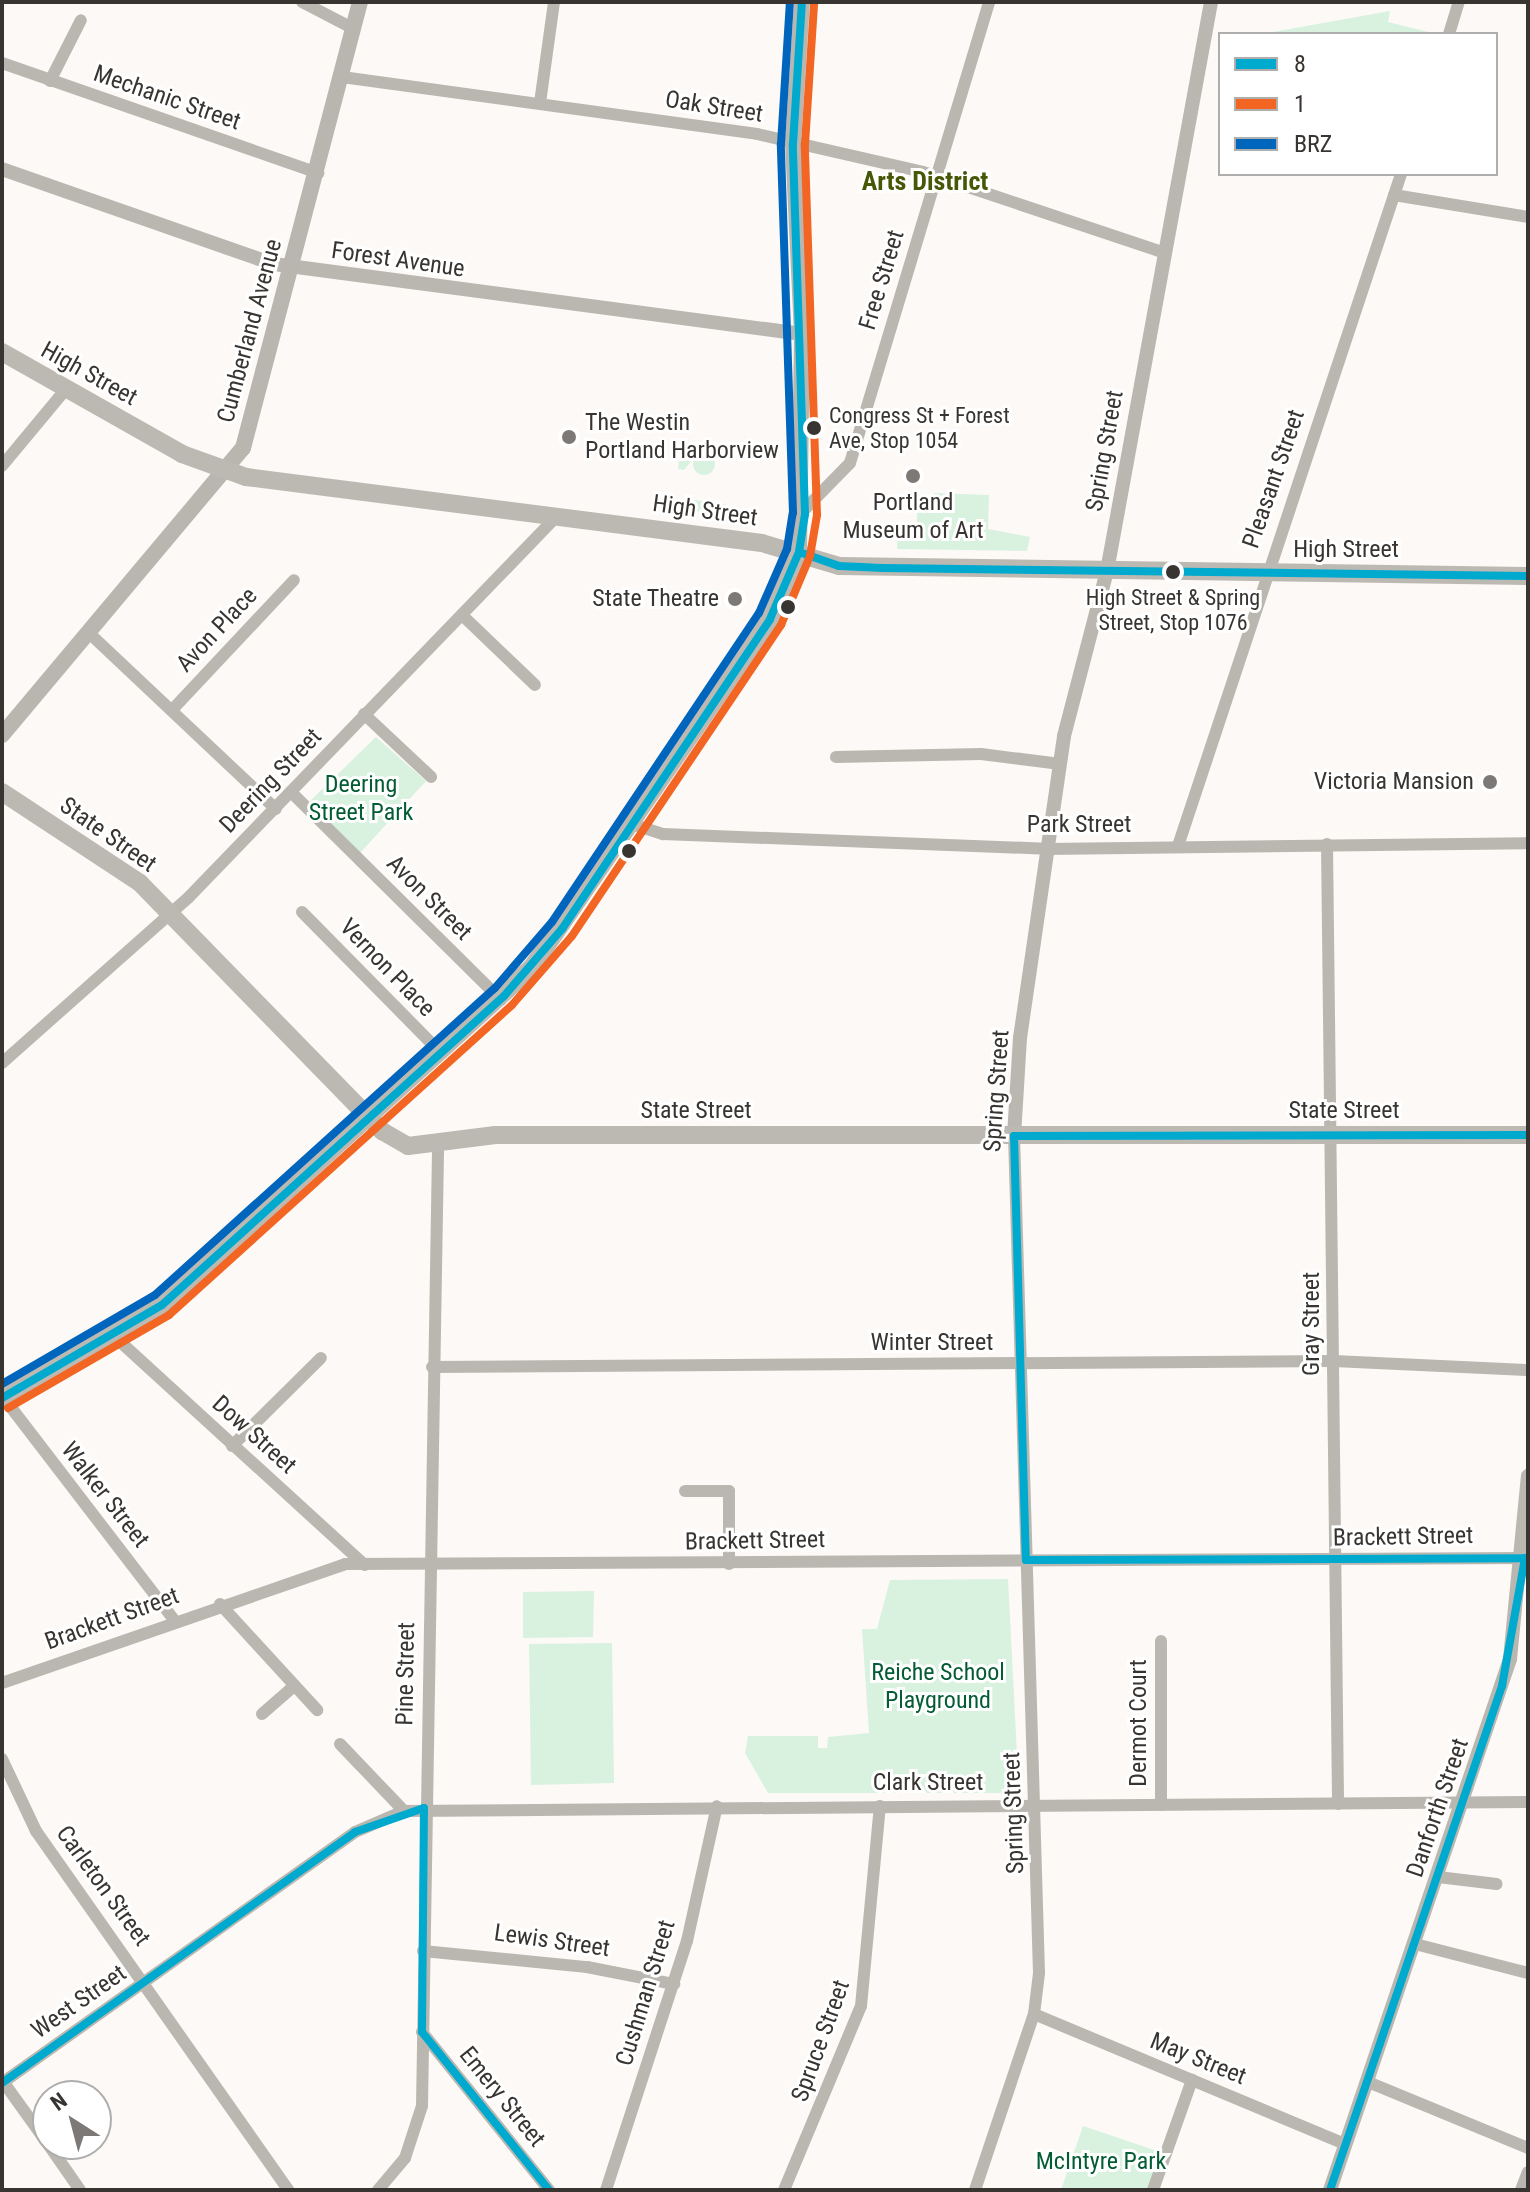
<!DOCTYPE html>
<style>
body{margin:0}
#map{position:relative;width:1530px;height:2192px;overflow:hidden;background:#fcf9f6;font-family:"Roboto Condensed",sans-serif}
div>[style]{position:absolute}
.green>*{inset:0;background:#d9f2df}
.round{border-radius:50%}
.minor>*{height:12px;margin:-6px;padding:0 6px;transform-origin:6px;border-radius:6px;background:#bab7b0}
.tertiary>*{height:14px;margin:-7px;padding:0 7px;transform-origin:7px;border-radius:7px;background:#bab7b0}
.secondary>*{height:16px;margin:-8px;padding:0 8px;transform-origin:8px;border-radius:8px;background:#b9b5af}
.primary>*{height:18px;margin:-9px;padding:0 9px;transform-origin:9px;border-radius:9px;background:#bcb9b2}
.bus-1>*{height:8px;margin:-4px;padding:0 4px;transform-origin:4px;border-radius:4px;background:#00a9ce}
.bus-2>*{height:8px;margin:-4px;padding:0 4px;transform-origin:4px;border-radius:4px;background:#f26522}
.bus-3>*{height:8px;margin:-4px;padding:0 4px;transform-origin:4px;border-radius:4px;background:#0065bd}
.dots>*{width:22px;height:22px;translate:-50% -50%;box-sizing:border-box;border:4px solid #fff;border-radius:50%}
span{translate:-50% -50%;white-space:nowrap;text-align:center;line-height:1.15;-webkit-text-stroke:6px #fff;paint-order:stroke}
.bus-label{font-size:22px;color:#383431}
.left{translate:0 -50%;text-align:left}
.street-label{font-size:24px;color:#383431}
.poi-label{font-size:24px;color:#383431}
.right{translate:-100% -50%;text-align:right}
.park-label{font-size:24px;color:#045c35}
.neighbourhood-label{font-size:26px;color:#465706;font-weight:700}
.frame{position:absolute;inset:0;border:4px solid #383431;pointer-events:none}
.legend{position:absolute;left:1218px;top:32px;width:280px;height:144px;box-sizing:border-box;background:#fff;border:2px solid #afaead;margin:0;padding:10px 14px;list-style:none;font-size:24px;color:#383431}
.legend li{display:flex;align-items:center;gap:16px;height:40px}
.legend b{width:40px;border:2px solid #afaead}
.north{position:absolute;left:32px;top:2080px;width:80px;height:80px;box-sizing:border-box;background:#fff;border:2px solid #afaead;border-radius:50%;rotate:324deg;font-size:22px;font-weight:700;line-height:32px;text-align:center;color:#383431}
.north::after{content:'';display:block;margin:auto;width:28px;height:36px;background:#7d7976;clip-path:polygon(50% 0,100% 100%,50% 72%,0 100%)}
</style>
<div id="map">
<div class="green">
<div style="clip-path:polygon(1390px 11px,1388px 22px,1437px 34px,1262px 34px)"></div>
<div style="clip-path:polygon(681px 444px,702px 446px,715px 448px,697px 454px,684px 470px,678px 469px)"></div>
<div class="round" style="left:693px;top:453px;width:22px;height:22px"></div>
<div style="clip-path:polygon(934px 493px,989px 495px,988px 529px,1030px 537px,1027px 551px,897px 549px,898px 531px,917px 531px,917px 510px,934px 510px)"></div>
<div style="clip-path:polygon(694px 500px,725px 504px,724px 516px,693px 511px)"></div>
<div style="clip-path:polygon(376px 737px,426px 781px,360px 853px,309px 802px)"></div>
<div style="clip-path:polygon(1008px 1579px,1019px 1793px,768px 1793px,745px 1753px,748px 1736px,818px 1736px,818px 1748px,827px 1748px,828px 1737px,869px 1733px,862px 1629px,877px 1629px,890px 1580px)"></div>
<div style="clip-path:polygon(594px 1591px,593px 1637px,523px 1638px,523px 1592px)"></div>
<div style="clip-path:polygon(612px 1643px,614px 1783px,531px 1785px,529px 1644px)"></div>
<div style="clip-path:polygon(1083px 2126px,1166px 2154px,1153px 2190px,1061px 2190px)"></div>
</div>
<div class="minor">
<div style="left:302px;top:2px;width:59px;rotate:27.4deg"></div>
<div style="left:1449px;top:34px;width:34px;rotate:-73deg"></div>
<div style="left:2px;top:63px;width:335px;rotate:19.2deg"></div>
<div style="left:342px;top:77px;width:419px;rotate:7.8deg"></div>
<div style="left:757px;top:134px;width:170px;rotate:12.9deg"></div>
<div style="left:923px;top:172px;width:252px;rotate:18.5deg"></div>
<div style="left:50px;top:81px;width:68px;rotate:-63.1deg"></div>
<div style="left:540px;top:103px;width:102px;rotate:-82.1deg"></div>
<div style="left:1394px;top:195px;width:136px;rotate:9.3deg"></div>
<div style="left:2px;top:466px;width:100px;rotate:-50.3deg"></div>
<div style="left:805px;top:509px;width:64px;rotate:-45.6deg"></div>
<div style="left:850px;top:463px;width:481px;rotate:-73.2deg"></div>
<div style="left:462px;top:615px;width:101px;rotate:43.8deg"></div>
<div style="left:88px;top:632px;width:258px;rotate:43.3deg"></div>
<div style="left:172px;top:710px;width:178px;rotate:-46.8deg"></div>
<div style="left:364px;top:714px;width:92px;rotate:43.2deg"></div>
<div style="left:836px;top:757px;width:145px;rotate:-1.2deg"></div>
<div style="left:981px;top:754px;width:80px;rotate:7.2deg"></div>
<div style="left:292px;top:793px;width:294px;rotate:44.7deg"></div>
<div style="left:632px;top:824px;width:33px;rotate:18deg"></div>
<div style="left:663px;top:834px;width:383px;rotate:2.2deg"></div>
<div style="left:1046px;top:849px;width:482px;rotate:-0.7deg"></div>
<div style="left:1327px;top:844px;width:960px;rotate:89.34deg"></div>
<div style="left:1178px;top:846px;width:708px;rotate:-71.64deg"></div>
<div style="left:302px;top:912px;width:198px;rotate:45.4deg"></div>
<div style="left:2px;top:1063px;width:249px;rotate:-41.6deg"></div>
<div style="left:188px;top:898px;width:533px;rotate:-45.99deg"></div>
<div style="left:115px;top:1337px;width:338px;rotate:42.4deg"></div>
<div style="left:432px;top:1367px;width:902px;rotate:-0.38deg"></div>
<div style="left:1334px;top:1361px;width:194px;rotate:2.7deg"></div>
<div style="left:3px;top:1397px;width:281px;rotate:52.5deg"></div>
<div style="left:232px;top:1446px;width:125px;rotate:-44.7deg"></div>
<div style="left:685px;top:1491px;width:44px"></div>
<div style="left:729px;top:1491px;width:73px;rotate:90deg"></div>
<div style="left:220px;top:1604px;width:144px;rotate:47.5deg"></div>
<div style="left:2px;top:1683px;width:363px;rotate:-19.1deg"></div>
<div style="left:345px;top:1564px;width:1183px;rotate:-0.29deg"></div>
<div style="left:262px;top:1714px;width:43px;rotate:-41.2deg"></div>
<div style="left:340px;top:1744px;width:93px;rotate:46.3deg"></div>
<div style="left:2px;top:1759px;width:80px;rotate:64.7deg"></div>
<div style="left:36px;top:1831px;width:439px;rotate:54.9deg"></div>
<div style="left:1161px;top:1805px;width:164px;rotate:-90deg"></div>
<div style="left:1438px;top:1877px;width:59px;rotate:6.8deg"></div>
<div style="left:1415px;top:1944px;width:117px;rotate:14.4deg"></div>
<div style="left:423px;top:1951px;width:165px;rotate:5.6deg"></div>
<div style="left:587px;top:1967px;width:89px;rotate:11.1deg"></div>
<div style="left:1034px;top:2014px;width:337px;rotate:22.7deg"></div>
<div style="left:422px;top:2032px;width:203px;rotate:51.2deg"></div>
<div style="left:2px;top:2080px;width:79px;rotate:54.3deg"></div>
<div style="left:1368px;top:2082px;width:173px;rotate:22.4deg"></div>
<div style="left:2px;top:2083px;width:433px;rotate:-35.4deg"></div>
<div style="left:355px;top:1832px;width:53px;rotate:-23.2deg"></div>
<div style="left:404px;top:1811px;width:1124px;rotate:-0.46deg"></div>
<div style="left:48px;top:2144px;width:56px;rotate:55.2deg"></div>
<div style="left:378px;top:2190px;width:42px;rotate:-49.8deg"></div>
<div style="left:405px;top:2158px;width:55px;rotate:-71.9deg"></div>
<div style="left:422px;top:2106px;width:959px;rotate:-89.04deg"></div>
<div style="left:606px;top:2190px;width:262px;rotate:-72deg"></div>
<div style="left:687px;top:1941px;width:138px;rotate:-77.5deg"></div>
<div style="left:784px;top:2190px;width:199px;rotate:-67.3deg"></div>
<div style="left:861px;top:2006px;width:201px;rotate:-84.6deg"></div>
<div style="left:975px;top:2190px;width:186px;rotate:-71.5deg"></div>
<div style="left:1034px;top:2014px;width:41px;rotate:-83deg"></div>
<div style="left:1039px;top:1973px;width:837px;rotate:-91.71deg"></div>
<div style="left:1153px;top:2190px;width:117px;rotate:-70.5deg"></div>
<div style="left:1521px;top:2190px;width:19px;rotate:-69deg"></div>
</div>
<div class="tertiary">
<div style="left:2px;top:169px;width:288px;rotate:19.3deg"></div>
<div style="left:274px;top:264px;width:533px;rotate:7.55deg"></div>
<div style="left:1014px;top:1136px;width:98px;rotate:-86.5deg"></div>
<div style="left:1020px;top:1038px;width:305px;rotate:-81.7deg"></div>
<div style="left:1064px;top:736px;width:171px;rotate:-75.4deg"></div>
<div style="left:1107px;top:571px;width:578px;rotate:-79.64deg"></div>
<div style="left:1330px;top:2190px;width:561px;rotate:-71.27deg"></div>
<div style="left:1510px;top:1659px;width:184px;rotate:-84.4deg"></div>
</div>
<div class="secondary">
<div style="left:799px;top:552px;width:218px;rotate:-89.2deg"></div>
<div style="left:802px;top:334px;width:190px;rotate:-92.7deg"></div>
<div style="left:793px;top:144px;width:142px;rotate:-86.4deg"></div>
<div style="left:2px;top:735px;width:375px;rotate:-50deg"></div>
<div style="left:243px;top:448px;width:461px;rotate:-75.3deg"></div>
</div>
<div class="primary">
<div style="left:2px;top:352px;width:207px;rotate:29.5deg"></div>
<div style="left:182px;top:454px;width:68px;rotate:19.8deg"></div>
<div style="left:246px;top:477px;width:520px;rotate:7.29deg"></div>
<div style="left:762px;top:543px;width:80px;rotate:16.6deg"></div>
<div style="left:839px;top:566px;width:689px;rotate:0.83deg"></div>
<div style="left:2px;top:792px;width:165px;rotate:33.4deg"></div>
<div style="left:140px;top:883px;width:347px;rotate:45.7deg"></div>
<div style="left:382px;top:1131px;width:30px;rotate:30deg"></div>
<div style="left:408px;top:1146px;width:88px;rotate:-7.2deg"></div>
<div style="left:495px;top:1135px;width:1033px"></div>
<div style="left:2px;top:1398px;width:185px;rotate:-30.2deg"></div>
<div style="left:162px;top:1305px;width:501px;rotate:-42.41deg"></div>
<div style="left:532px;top:967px;width:422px;rotate:-55.6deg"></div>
<div style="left:770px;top:619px;width:73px;rotate:-66.6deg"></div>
</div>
<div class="bus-1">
<div style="left:799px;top:552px;width:42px;rotate:19.3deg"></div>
<div style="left:839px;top:566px;width:44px;rotate:2.6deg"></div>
<div style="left:883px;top:568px;width:645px;rotate:0.71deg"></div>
<div style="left:1014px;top:1136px;width:514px;rotate:-0.11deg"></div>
<div style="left:1014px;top:1136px;width:424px;rotate:88.4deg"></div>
<div style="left:2px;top:1398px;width:185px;rotate:-30.2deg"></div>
<div style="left:162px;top:1305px;width:461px;rotate:-42.1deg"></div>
<div style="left:504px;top:996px;width:89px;rotate:-49.1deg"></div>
<div style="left:562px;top:929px;width:373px;rotate:-56.1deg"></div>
<div style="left:770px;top:619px;width:73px;rotate:-66.6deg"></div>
<div style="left:799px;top:552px;width:38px;rotate:-81deg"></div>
<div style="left:805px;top:514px;width:370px;rotate:-91.9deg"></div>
<div style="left:793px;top:144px;width:142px;rotate:-86.4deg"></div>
<div style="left:1026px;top:1560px;width:499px;rotate:-0.2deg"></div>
<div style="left:422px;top:2032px;width:224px;rotate:-89.5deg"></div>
<div style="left:422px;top:2032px;width:203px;rotate:51.2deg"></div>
<div style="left:2px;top:2083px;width:433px;rotate:-35.4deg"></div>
<div style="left:355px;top:1832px;width:73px;rotate:-19.2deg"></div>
<div style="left:1330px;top:2190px;width:533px;rotate:-71.16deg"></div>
<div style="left:1502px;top:1686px;width:130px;rotate:-79.8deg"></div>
</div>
<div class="bus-2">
<div style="left:8px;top:1408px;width:186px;rotate:-30deg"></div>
<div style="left:169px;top:1315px;width:462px;rotate:-42.1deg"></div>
<div style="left:512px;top:1005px;width:91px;rotate:-49deg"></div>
<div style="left:572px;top:936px;width:375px;rotate:-56.1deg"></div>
<div style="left:781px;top:625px;width:75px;rotate:-67.2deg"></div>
<div style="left:810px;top:556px;width:42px;rotate:-80.3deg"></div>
<div style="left:817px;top:515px;width:371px;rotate:-91.9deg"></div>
<div style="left:805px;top:144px;width:141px;rotate:-86.3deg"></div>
</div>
<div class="bus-3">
<div style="left:2px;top:1384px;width:177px;rotate:-30.2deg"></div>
<div style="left:155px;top:1295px;width:458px;rotate:-42.1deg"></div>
<div style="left:495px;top:988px;width:87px;rotate:-49.2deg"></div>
<div style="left:552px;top:922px;width:372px;rotate:-56.2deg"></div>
<div style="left:759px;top:613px;width:70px;rotate:-66.4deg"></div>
<div style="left:787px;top:549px;width:36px;rotate:-81deg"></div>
<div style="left:793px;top:513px;width:369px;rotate:-91.9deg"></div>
<div style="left:781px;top:144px;width:142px;rotate:-86.4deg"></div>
</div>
<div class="dots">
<div style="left:814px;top:428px;background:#383431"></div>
<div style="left:569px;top:437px;background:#7d7976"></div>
<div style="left:913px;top:476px;background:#7d7976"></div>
<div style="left:1173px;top:572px;background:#383431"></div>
<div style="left:735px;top:599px;background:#7d7976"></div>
<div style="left:788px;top:607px;background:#383431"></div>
<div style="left:1490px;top:782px;background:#7d7976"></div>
<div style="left:629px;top:851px;background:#383431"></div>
</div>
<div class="bus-label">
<span class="left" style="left:829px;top:428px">Congress St + Forest<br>Ave, Stop 1054</span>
<span style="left:1173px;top:610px">High Street &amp; Spring<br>Street, Stop 1076</span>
</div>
<div class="street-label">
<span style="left:167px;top:98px;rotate:19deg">Mechanic Street</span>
<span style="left:714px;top:107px;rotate:9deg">Oak Street</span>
<span style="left:398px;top:260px;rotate:8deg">Forest Avenue</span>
<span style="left:882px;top:280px;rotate:-73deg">Free Street</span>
<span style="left:250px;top:331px;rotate:-75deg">Cumberland Avenue</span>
<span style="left:89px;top:374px;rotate:29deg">High Street</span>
<span style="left:1105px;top:451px;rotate:-80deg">Spring Street</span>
<span style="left:1274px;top:479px;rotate:-71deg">Pleasant Street</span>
<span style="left:705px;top:511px;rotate:8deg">High Street</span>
<span style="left:1346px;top:550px">High Street</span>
<span style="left:217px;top:630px;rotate:-47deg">Avon Place</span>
<span style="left:271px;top:781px;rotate:-46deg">Deering Street</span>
<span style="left:1079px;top:825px">Park Street</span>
<span style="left:108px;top:835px;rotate:35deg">State Street</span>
<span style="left:429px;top:898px;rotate:45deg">Avon Street</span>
<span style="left:387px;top:968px;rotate:46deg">Vernon Place</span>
<span style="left:997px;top:1091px;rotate:-86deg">Spring Street</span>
<span style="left:696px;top:1111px">State Street</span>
<span style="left:1344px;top:1111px">State Street</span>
<span style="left:1312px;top:1324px;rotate:-90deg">Gray Street</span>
<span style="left:932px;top:1343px">Winter Street</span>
<span style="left:254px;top:1435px;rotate:42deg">Dow Street</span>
<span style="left:105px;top:1495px;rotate:52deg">Walker Street</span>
<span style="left:1403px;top:1537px;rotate:-1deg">Brackett Street</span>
<span style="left:755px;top:1541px;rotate:-1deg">Brackett Street</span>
<span style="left:112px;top:1619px;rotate:-20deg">Brackett Street</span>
<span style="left:406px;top:1674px;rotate:-89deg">Pine Street</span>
<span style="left:1139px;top:1723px;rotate:-90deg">Dermot Court</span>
<span style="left:928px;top:1783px">Clark Street</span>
<span style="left:1438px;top:1808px;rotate:-71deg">Danforth Street</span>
<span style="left:1014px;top:1813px;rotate:-92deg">Spring Street</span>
<span style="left:103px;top:1886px;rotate:54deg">Carleton Street</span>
<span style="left:552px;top:1941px;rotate:8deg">Lewis Street</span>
<span style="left:646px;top:1993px;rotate:-73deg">Cushman Street</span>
<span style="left:79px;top:2002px;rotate:-35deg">West Street</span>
<span style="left:821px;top:2041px;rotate:-70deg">Spruce Street</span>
<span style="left:1198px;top:2059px;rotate:22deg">May Street</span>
<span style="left:502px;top:2097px;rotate:51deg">Emery Street</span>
</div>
<div class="poi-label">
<span class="left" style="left:585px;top:437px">The Westin<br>Portland Harborview</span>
<span style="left:913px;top:517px">Portland<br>Museum of Art</span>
<span class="right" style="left:719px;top:599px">State Theatre</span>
<span class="right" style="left:1474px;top:782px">Victoria Mansion</span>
</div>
<div class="park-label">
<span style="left:361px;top:799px">Deering<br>Street Park</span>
<span style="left:938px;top:1687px">Reiche School<br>Playground</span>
<span style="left:1101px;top:2162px">McIntyre Park</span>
</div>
<div class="neighbourhood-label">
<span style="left:925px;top:182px">Arts District</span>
</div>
<div class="frame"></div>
<ul class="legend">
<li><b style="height:10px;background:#00a9ce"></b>8</li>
<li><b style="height:10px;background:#f26522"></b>1</li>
<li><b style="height:10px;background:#0065bd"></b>BRZ</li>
</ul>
<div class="north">N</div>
</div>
